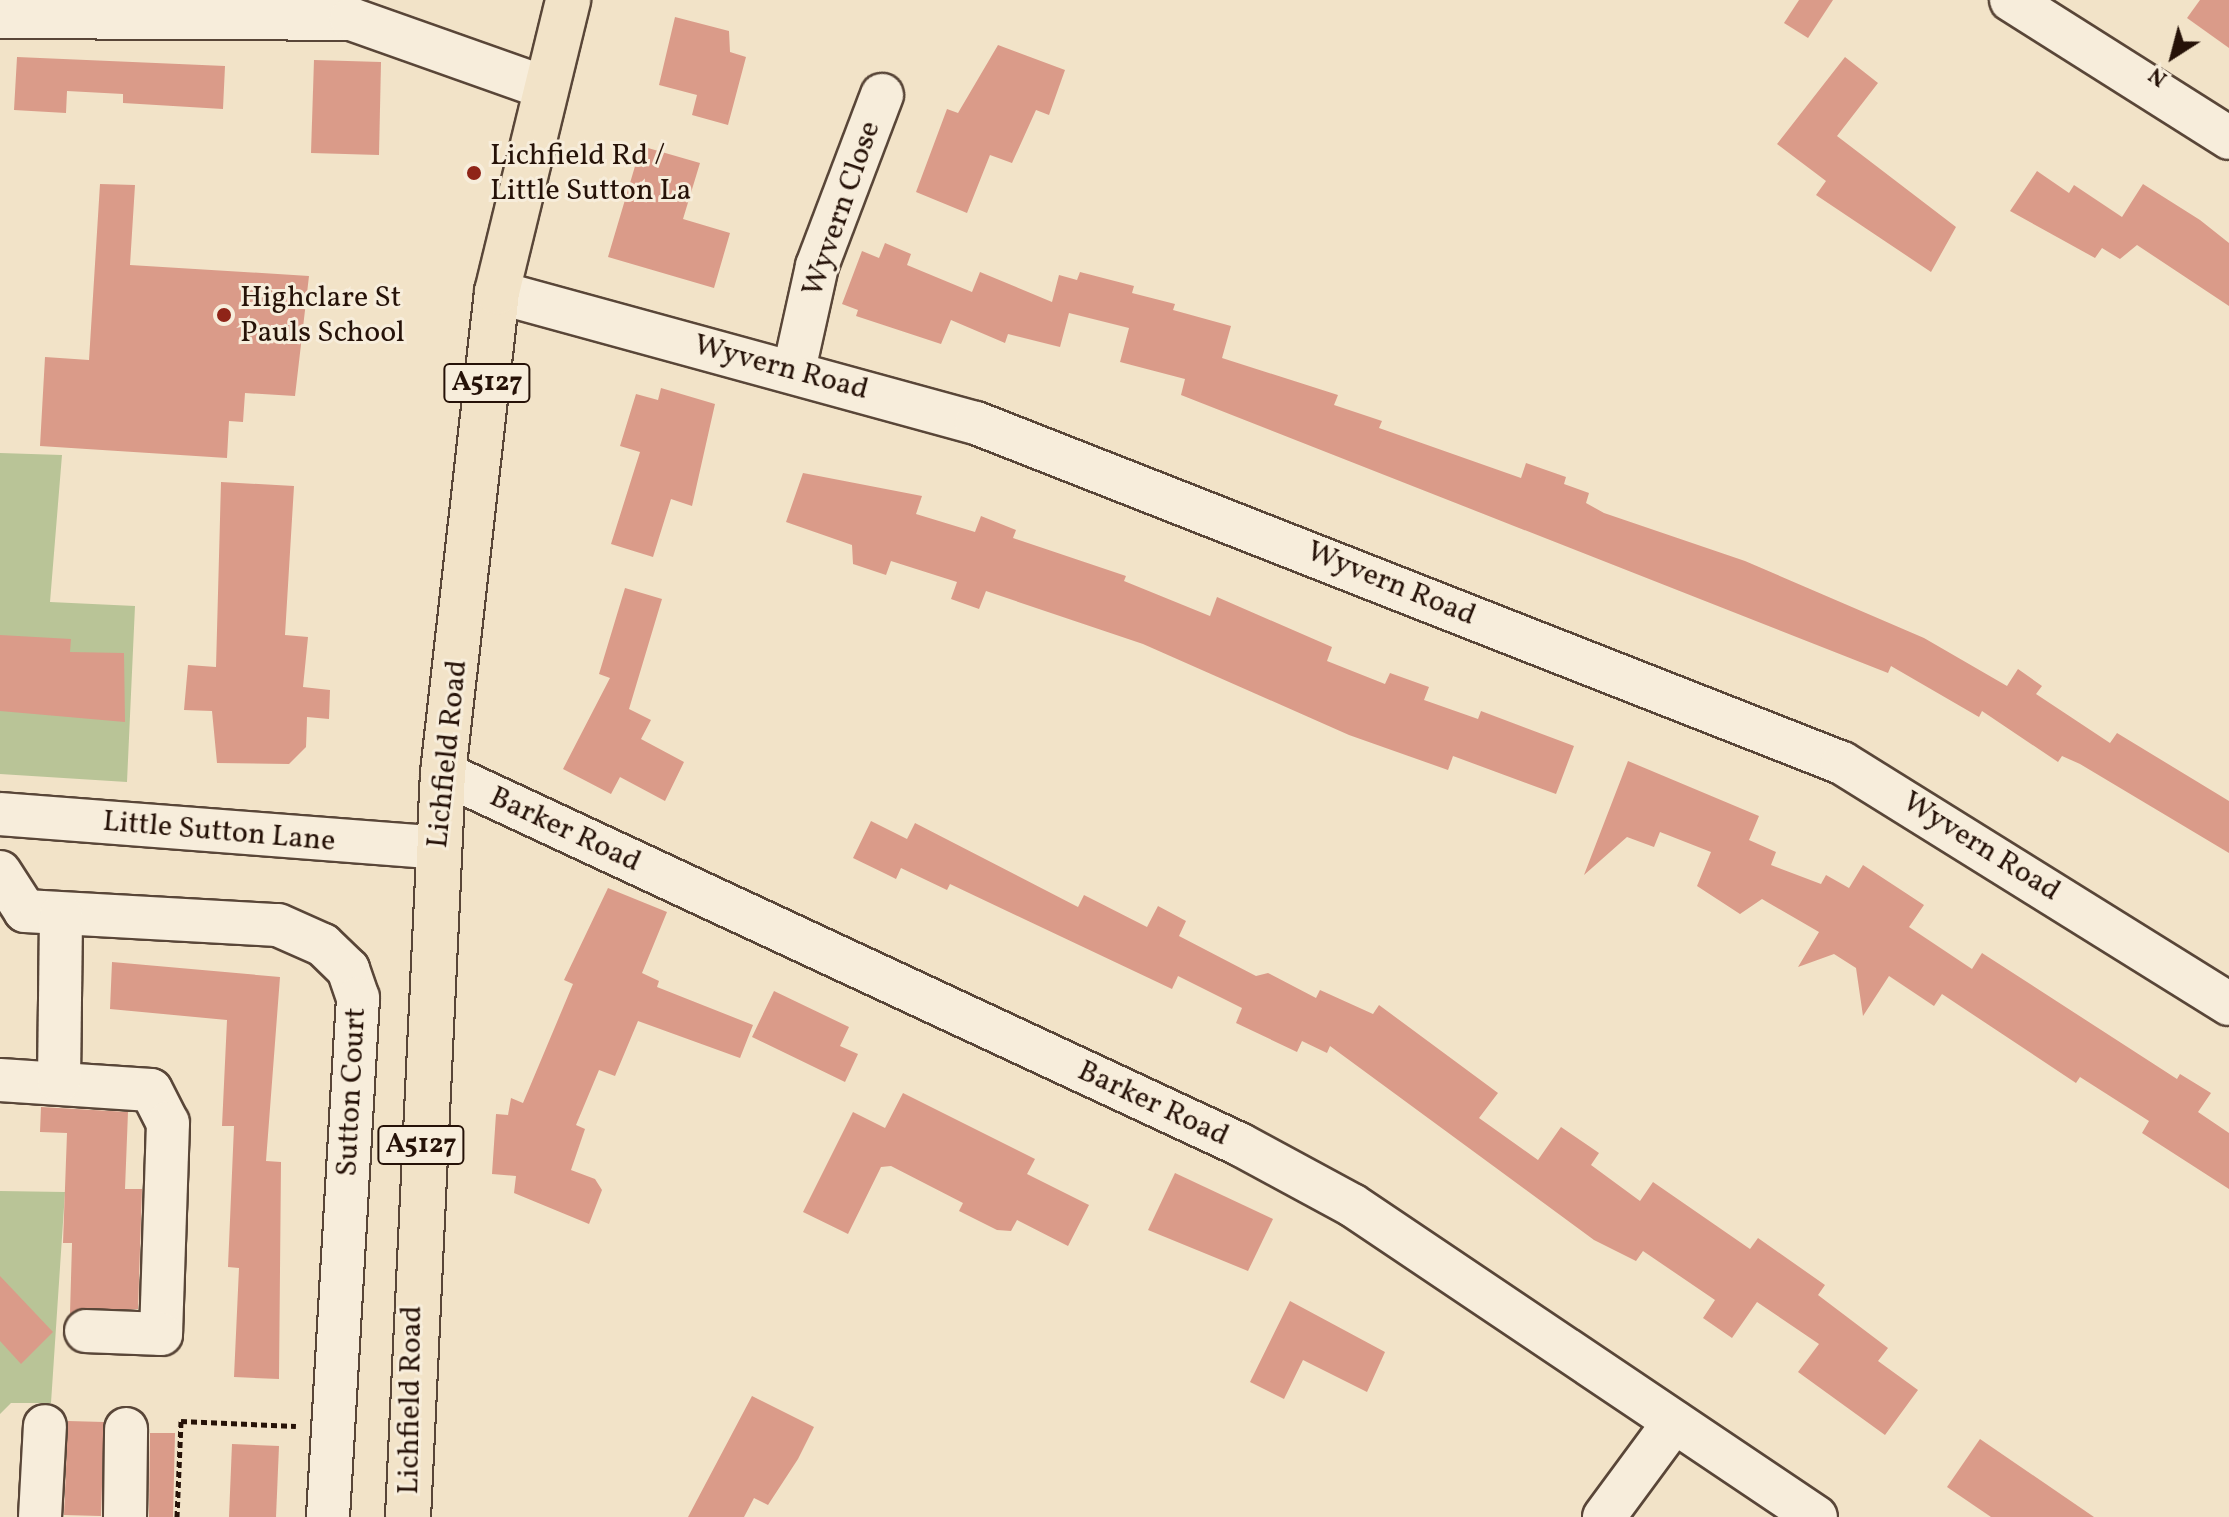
<!DOCTYPE html>
<style>
body{margin:0}
#map{position:relative;width:2229px;height:1517px;overflow:hidden;background:#f2e3c8;font-family:Vollkorn,serif}
div>[style]{position:absolute}
.green>*{inset:0;background:#b9c497}
.building>*{inset:0;background:#da9b89}
.path>*{height:5px;margin-top:-2.5px;transform-origin:0;background:repeating-linear-gradient(90deg,#261208 0 6px,transparent 0 10px)}
.roads{filter:drop-shadow(2px 0 #594638) drop-shadow(-2px 0 #594638) drop-shadow(0 2px #594638) drop-shadow(0 -2px #594638)}
.minor>*{height:42px;margin:-21px;padding:0 21px;transform-origin:21px;border-radius:21px;background:#f7eddb}
.major>*{height:44px;margin:-22px;padding:0 22px;transform-origin:22px;border-radius:22px;background:#f2e3c8}
.dots>*{width:22px;height:22px;translate:-50% -50%;box-sizing:border-box;border:4px solid #f7eddb;border-radius:50%}
span{translate:-50% -50%;white-space:nowrap;text-align:center;line-height:1.15;-webkit-text-stroke:6px #f7eddb;paint-order:stroke}
.shield-label span{padding:2px 6px;background:#f7eddb;border:2px solid;border-radius:6px;-webkit-text-stroke-width:0}
.shield-label{font-size:28px;color:#261208;font-weight:700}
.poi-label{font-size:30px;color:#261208}
.left{translate:0 -50%;text-align:left}
.street-label{font-size:30px;color:#261208}
.north{position:absolute;left:2133px;top:16px;width:80px;height:80px;-webkit-text-stroke:6px #f7eddb;paint-order:stroke;rotate:216deg;font-size:22px;font-weight:700;line-height:32px;text-align:center;color:#261208}
.north::after{content:'';display:block;margin:auto;width:28px;height:36px;background:#261208;clip-path:polygon(50% 0,100% 100%,50% 72%,0 100%)}
</style>
<div id="map">
<div class="green">
<div style="clip-path:polygon(0 453px,62px 455px,50px 602px,135px 606px,127px 782px,0 774px)"></div>
<div style="clip-path:polygon(0 1191px,65px 1192px,51px 1403px,11px 1403px,0 1414px)"></div>
</div>
<div class="building">
<div style="clip-path:polygon(1799px 0,1833px 0,1808px 38px,1784px 23px)"></div>
<div style="clip-path:polygon(2200px 0,2229px 0,2229px 48px,2187px 18px)"></div>
<div style="clip-path:polygon(675px 17px,729px 31px,730px 52px,746px 57px,728px 125px,692px 115px,697px 95px,659px 85px)"></div>
<div style="clip-path:polygon(998px 45px,1065px 70px,1049px 115px,1036px 110px,1012px 163px,990px 155px,967px 213px,916px 192px,947px 109px,958px 113px)"></div>
<div style="clip-path:polygon(17px 57px,225px 66px,223px 109px,123px 103px,123px 94px,67px 91px,66px 113px,14px 110px)"></div>
<div style="clip-path:polygon(1845px 57px,1878px 83px,1837px 136px,1956px 227px,1931px 272px,1816px 195px,1826px 181px,1777px 144px)"></div>
<div style="clip-path:polygon(314px 60px,381px 62px,379px 155px,311px 153px)"></div>
<div style="clip-path:polygon(641px 146px,700px 163px,683px 219px,730px 233px,714px 288px,608px 257px)"></div>
<div style="clip-path:polygon(2037px 171px,2069px 193px,2074px 185px,2122px 217px,2143px 184px,2200px 220px,2229px 243px,2229px 306px,2137px 245px,2120px 259px,2102px 248px,2095px 258px,2010px 211px)"></div>
<div style="clip-path:polygon(100px 184px,135px 185px,130px 265px,309px 276px,295px 396px,245px 393px,243px 422px,229px 421px,227px 458px,40px 446px,45px 357px,89px 360px)"></div>
<div style="clip-path:polygon(885px 243px,911px 254px,907px 265px,972px 292px,980px 272px,1052px 302px,1059px 275px,1077px 280px,1080px 272px,1134px 286px,1132px 293px,1175px 304px,1173px 310px,1231px 326px,1222px 358px,1338px 395px,1334px 405px,1382px 421px,1379px 428px,1521px 478px,1526px 463px,1566px 477px,1564px 484px,1589px 493px,1586px 503px,1604px 513px,1745px 561px,1924px 638px,2007px 686px,2018px 669px,2042px 686px,2036px 694px,2110px 743px,2117px 733px,2229px 801px,2229px 853px,2080px 764px,2062px 756px,2058px 762px,1982px 711px,1979px 717px,1891px 666px,1888px 673px,1181px 395px,1185px 379px,1120px 362px,1129px 328px,1069px 313px,1060px 347px,1008px 334px,1005px 343px,951px 320px,941px 344px,856px 316px,858px 310px,842px 304px,862px 251px,879px 258px)"></div>
<div style="clip-path:polygon(661px 388px,715px 404px,692px 506px,671px 499px,653px 557px,611px 544px,640px 452px,620px 446px,636px 394px,658px 400px)"></div>
<div style="clip-path:polygon(803px 473px,922px 496px,916px 514px,975px 532px,981px 516px,1016px 530px,1013px 538px,1126px 576px,1124px 581px,1210px 616px,1217px 597px,1332px 647px,1327px 661px,1385px 684px,1390px 673px,1429px 687px,1424px 700px,1478px 719px,1481px 711px,1574px 746px,1556px 794px,1453px 756px,1448px 770px,1349px 735px,1143px 644px,986px 591px,979px 609px,951px 599px,957px 582px,891px 561px,886px 575px,853px 564px,852px 545px,786px 522px)"></div>
<div style="clip-path:polygon(221px 482px,294px 486px,285px 635px,308px 637px,303px 687px,330px 690px,329px 719px,307px 717px,306px 747px,289px 764px,217px 763px,212px 711px,184px 710px,188px 665px,216px 667px)"></div>
<div style="clip-path:polygon(625px 588px,662px 599px,629px 709px,651px 720px,641px 739px,684px 762px,665px 801px,620px 777px,611px 794px,563px 769px,610px 678px,599px 674px)"></div>
<div style="clip-path:polygon(0 635px,71px 639px,70px 652px,124px 653px,125px 722px,0 711px)"></div>
<div style="clip-path:polygon(1628px 761px,1759px 816px,1749px 840px,1776px 852px,1771px 865px,1821px 884px,1826px 875px,1849px 888px,1863px 865px,1924px 905px,1909px 927px,1972px 969px,1982px 953px,2177px 1079px,2180px 1074px,2211px 1093px,2198px 1112px,2229px 1133px,2229px 1189px,2142px 1133px,2149px 1121px,2080px 1077px,2076px 1083px,1942px 994px,1934px 1006px,1889px 976px,1863px 1016px,1856px 968px,1834px 954px,1798px 967px,1819px 932px,1762px 899px,1740px 914px,1697px 886px,1711px 852px,1660px 832px,1654px 847px,1627px 837px,1584px 875px)"></div>
<div style="clip-path:polygon(871px 821px,907px 839px,915px 823px,1078px 907px,1084px 895px,1147px 927px,1158px 906px,1186px 921px,1179px 936px,1256px 976px,1268px 973px,1316px 998px,1320px 990px,1373px 1014px,1379px 1005px,1498px 1093px,1479px 1118px,1538px 1160px,1561px 1127px,1599px 1153px,1591px 1165px,1640px 1201px,1653px 1182px,1750px 1249px,1758px 1238px,1825px 1285px,1818px 1295px,1888px 1348px,1878px 1361px,1918px 1390px,1885px 1435px,1798px 1372px,1819px 1344px,1757px 1302px,1732px 1338px,1703px 1318px,1715px 1300px,1643px 1251px,1636px 1261px,1594px 1240px,1330px 1046px,1327px 1053px,1302px 1041px,1297px 1052px,1236px 1023px,1242px 1008px,1178px 976px,1172px 989px,950px 884px,947px 890px,901px 868px,896px 879px,886px 874px,853px 858px)"></div>
<div style="clip-path:polygon(608px 888px,667px 912px,642px 973px,659px 981px,657px 987px,753px 1025px,740px 1058px,638px 1021px,615px 1076px,599px 1070px,576px 1125px,585px 1129px,571px 1170px,595px 1179px,602px 1190px,589px 1224px,514px 1193px,516px 1176px,492px 1174px,496px 1114px,508px 1115px,511px 1098px,523px 1103px,573px 984px,564px 980px)"></div>
<div style="clip-path:polygon(112px 962px,280px 977px,266px 1161px,281px 1162px,279px 1379px,234px 1377px,239px 1268px,228px 1267px,234px 1126px,222px 1126px,227px 1020px,110px 1009px)"></div>
<div style="clip-path:polygon(774px 991px,849px 1027px,840px 1046px,858px 1054px,845px 1082px,752px 1037px)"></div>
<div style="clip-path:polygon(903px 1093px,1035px 1159px,1027px 1174px,1089px 1205px,1068px 1246px,1017px 1220px,1011px 1231px,997px 1230px,959px 1211px,963px 1203px,891px 1166px,881px 1167px,848px 1234px,803px 1212px,853px 1112px,885px 1128px)"></div>
<div style="clip-path:polygon(41px 1107px,128px 1112px,125px 1189px,142px 1189px,138px 1309px,70px 1314px,72px 1243px,63px 1243px,67px 1133px,40px 1132px)"></div>
<div style="clip-path:polygon(1175px 1173px,1273px 1219px,1248px 1271px,1148px 1230px)"></div>
<div style="clip-path:polygon(0 1276px,53px 1332px,21px 1364px,0 1341px)"></div>
<div style="clip-path:polygon(1290px 1301px,1385px 1352px,1367px 1392px,1303px 1360px,1284px 1399px,1250px 1382px)"></div>
<div style="clip-path:polygon(752px 1396px,814px 1427px,798px 1459px,768px 1505px,754px 1498px,744px 1517px,688px 1517px)"></div>
<div style="clip-path:polygon(68px 1421px,104px 1422px,101px 1516px,64px 1515px)"></div>
<div style="clip-path:polygon(150px 1433px,175px 1433px,173px 1517px,149px 1517px)"></div>
<div style="clip-path:polygon(1980px 1439px,2094px 1517px,1991px 1517px,1947px 1487px)"></div>
<div style="clip-path:polygon(232px 1444px,279px 1446px,276px 1517px,229px 1517px)"></div>
</div>
<div class="path">
<div style="left:177px;top:1517px;width:96px;rotate:-87.6deg"></div>
<div style="left:181px;top:1421px;width:115px;rotate:2.5deg"></div>
</div>
<div class="roads">
<div class="minor">
<div style="left:2011px;top:0;width:258px;rotate:32.3deg"></div>
<div style="left:0;top:17px;width:351px;rotate:0.3deg"></div>
<div style="left:351px;top:19px;width:204px;rotate:19.5deg"></div>
<div style="left:497px;top:292px;width:497px;rotate:15.3deg"></div>
<div style="left:976px;top:423px;width:930px;rotate:21.44deg"></div>
<div style="left:1842px;top:763px;width:456px;rotate:31.9deg"></div>
<div style="left:794px;top:370px;width:107px;rotate:-77.5deg"></div>
<div style="left:817px;top:266px;width:183px;rotate:-69.2deg"></div>
<div style="left:443px;top:773px;width:880px;rotate:24.99deg"></div>
<div style="left:1241px;top:1145px;width:126px;rotate:28.4deg"></div>
<div style="left:1352px;top:1205px;width:559px;rotate:33.92deg"></div>
<div style="left:0;top:814px;width:439px;rotate:4.4deg"></div>
<div style="left:0;top:872px;width:46px;rotate:57.3deg"></div>
<div style="left:25px;top:911px;width:253px;rotate:3.2deg"></div>
<div style="left:278px;top:925px;width:49px;rotate:24deg"></div>
<div style="left:323px;top:945px;width:35px;rotate:44deg"></div>
<div style="left:348px;top:969px;width:31px;rotate:71deg"></div>
<div style="left:358px;top:998px;width:520px;rotate:93.31deg"></div>
<div style="left:0;top:1080px;width:151px;rotate:3.8deg"></div>
<div style="left:151px;top:1090px;width:37px;rotate:63deg"></div>
<div style="left:168px;top:1123px;width:211px;rotate:91.9deg"></div>
<div style="left:161px;top:1334px;width:75px;rotate:-177.7deg"></div>
<div style="left:59px;top:1081px;width:166px;rotate:-89.3deg"></div>
<div style="left:40px;top:1517px;width:91px;rotate:-86.9deg"></div>
<div style="left:125px;top:1517px;width:88px;rotate:-89.3deg"></div>
<div style="left:1604px;top:1517px;width:118px;rotate:-53.6deg"></div>
</div>
<div class="major">
<div style="left:408px;top:1517px;width:745px;rotate:-87.31deg"></div>
<div style="left:443px;top:773px;width:484px;rotate:-83.6deg"></div>
<div style="left:497px;top:292px;width:301px;rotate:-76.3deg"></div>
</div>
</div>
<div class="dots">
<div style="left:474px;top:173px;background:#8f2418"></div>
<div style="left:224px;top:315px;background:#8f2418"></div>
</div>
<div class="shield-label">
<span style="left:487px;top:383px">A5127</span>
<span style="left:421px;top:1145px">A5127</span>
</div>
<div class="poi-label">
<span class="left" style="left:490px;top:173px">Lichfield Rd /<br>Little Sutton La</span>
<span class="left" style="left:240px;top:315px">Highclare St<br>Pauls School</span>
</div>
<div class="street-label">
<span style="left:842px;top:209px;rotate:-71deg">Wyvern Close</span>
<span style="left:781px;top:368px;rotate:15deg">Wyvern Road</span>
<span style="left:1391px;top:584px;rotate:22deg">Wyvern Road</span>
<span style="left:448px;top:754px;rotate:-84deg">Lichfield Road</span>
<span style="left:565px;top:830px;rotate:25deg">Barker Road</span>
<span style="left:219px;top:832px;rotate:5deg">Little Sutton Lane</span>
<span style="left:1981px;top:847px;rotate:32deg">Wyvern Road</span>
<span style="left:352px;top:1092px;rotate:-87deg">Sutton Court</span>
<span style="left:1153px;top:1104px;rotate:25deg">Barker Road</span>
<span style="left:411px;top:1400px;rotate:-89deg">Lichfield Road</span>
</div>
<div class="north">N</div>
</div>
